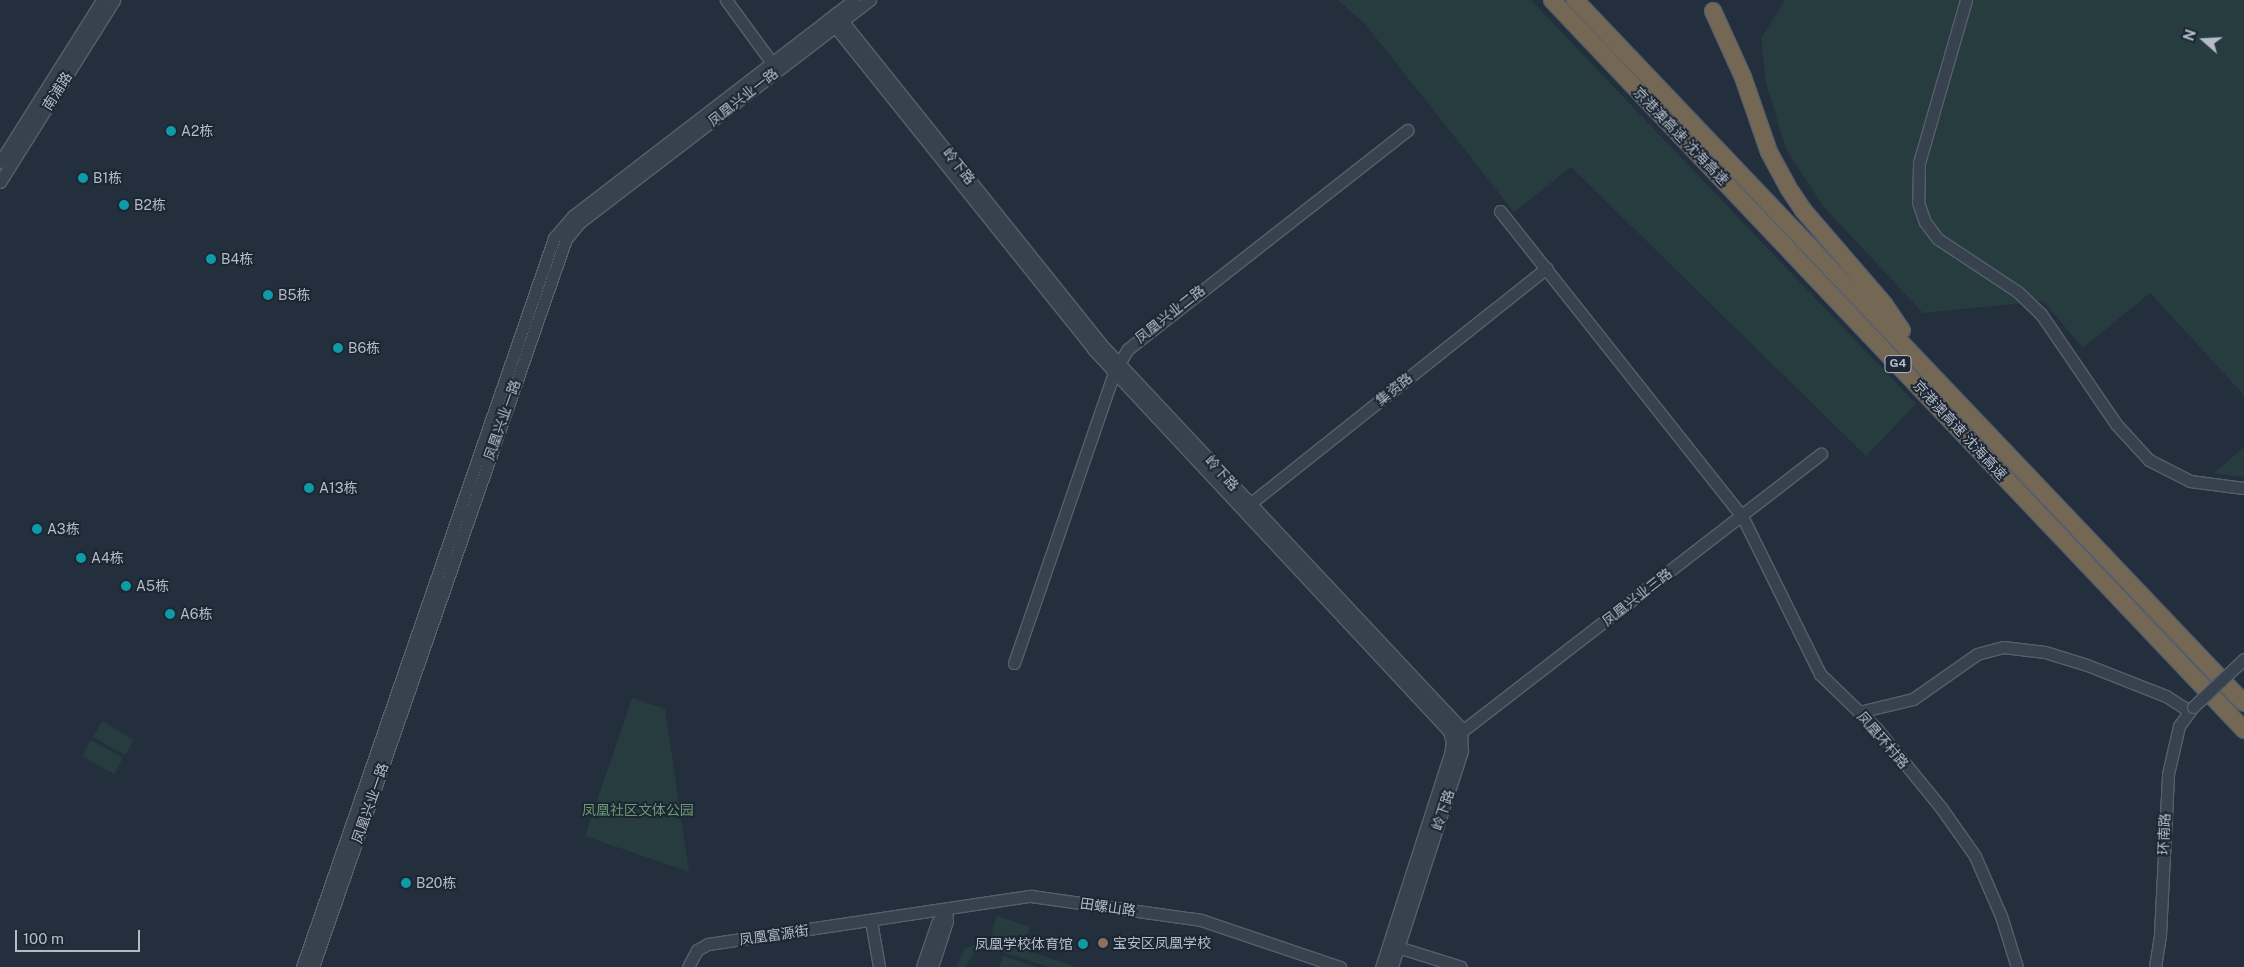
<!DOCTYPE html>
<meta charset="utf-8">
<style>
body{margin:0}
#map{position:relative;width:2244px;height:967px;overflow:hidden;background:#242f3e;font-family:"Public Sans","Noto Sans SC",sans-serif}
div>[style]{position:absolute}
.green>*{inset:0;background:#263c3f}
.roads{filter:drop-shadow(1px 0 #565f6c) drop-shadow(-1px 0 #565f6c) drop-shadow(0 1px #565f6c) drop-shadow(0 -1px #565f6c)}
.minor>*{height:11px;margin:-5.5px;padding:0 5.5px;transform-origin:5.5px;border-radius:5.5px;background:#38414e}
.highway>*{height:16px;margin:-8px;padding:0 8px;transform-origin:8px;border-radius:8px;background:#746855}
.bridges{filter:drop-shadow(1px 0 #565f6c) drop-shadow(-1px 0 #565f6c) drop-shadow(0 1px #565f6c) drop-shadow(0 -1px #565f6c)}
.minor-bridge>*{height:11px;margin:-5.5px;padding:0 5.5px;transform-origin:5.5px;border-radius:5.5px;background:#38414e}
.dots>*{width:14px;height:14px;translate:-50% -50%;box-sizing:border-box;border:2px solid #1d2633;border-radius:50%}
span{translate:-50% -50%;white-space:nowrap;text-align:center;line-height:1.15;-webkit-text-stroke:4px #1d2633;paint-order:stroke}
.shield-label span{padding:1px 4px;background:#1d2633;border:1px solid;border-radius:4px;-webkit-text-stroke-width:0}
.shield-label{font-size:12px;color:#b4bcc9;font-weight:700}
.street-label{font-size:14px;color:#b4bcc9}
.poi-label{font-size:14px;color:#b4bcc9}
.left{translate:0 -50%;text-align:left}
.right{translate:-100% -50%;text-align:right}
.park-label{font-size:14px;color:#6b9a76}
.north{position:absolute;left:2179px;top:15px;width:50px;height:50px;-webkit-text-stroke:4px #1d2633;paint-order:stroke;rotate:289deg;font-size:14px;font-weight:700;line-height:20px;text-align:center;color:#b4bcc9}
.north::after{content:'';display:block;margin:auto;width:18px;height:22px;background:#b4bcc9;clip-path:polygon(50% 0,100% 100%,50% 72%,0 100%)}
.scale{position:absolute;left:15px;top:930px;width:125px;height:22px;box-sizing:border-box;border:2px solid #b4bcc9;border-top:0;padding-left:6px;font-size:15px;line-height:18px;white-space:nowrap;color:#b4bcc9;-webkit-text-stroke:4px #1d2633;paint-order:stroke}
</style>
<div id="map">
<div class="green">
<div style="clip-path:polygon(1338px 0,1531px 0,1916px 404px,1866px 456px,1571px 167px,1514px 212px,1366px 25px)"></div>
<div style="clip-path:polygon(1785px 0,2244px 0,2244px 395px,2150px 293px,2083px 348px,2043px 301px,1923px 313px,1823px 206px,1786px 149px,1766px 83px,1761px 38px)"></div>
<div style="clip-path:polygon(2244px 447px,2244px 477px,2214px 473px)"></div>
<div style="clip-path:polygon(632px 698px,665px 709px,689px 872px,585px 836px)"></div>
<div style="clip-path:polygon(102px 721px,134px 740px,125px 755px,93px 737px)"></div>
<div style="clip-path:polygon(91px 740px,123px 758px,114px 774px,82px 756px)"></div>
<div style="clip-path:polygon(997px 916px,1030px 927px,1024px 946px,991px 935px)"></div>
<div style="clip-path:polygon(984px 940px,998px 941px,1076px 967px,1049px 967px,990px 948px,975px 952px,965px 967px,956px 967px,965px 949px)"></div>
<div style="clip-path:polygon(1003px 956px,1037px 967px,999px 967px)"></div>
</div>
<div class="roads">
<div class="minor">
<div style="left:726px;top:0;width:83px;rotate:53.8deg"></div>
<div style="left:1966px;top:0;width:170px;rotate:106.1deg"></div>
<div style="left:1919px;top:163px;width:39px;rotate:91deg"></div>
<div style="left:1918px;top:202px;width:21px;rotate:71deg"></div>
<div style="left:1925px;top:222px;width:21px;rotate:53deg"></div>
<div style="left:1938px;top:239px;width:96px;rotate:33.5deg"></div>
<div style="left:2018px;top:292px;width:32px;rotate:44deg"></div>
<div style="left:2041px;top:314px;width:133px;rotate:55.7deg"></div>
<div style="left:2116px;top:424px;width:49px;rotate:47.5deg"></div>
<div style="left:2149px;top:460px;width:46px;rotate:27.1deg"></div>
<div style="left:2190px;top:481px;width:54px;rotate:7.4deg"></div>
<div style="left:836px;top:13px;width:423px;rotate:51.3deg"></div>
<div style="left:1100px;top:343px;width:528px;rotate:46.84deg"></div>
<div style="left:1461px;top:728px;width:23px;rotate:88deg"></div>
<div style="left:1462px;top:751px;width:227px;rotate:108deg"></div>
<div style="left:829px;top:19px;width:423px;rotate:51.3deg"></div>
<div style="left:1093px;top:349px;width:522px;rotate:47.02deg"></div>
<div style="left:1449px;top:731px;width:11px;rotate:75deg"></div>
<div style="left:1452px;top:742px;width:12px;rotate:99deg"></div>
<div style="left:1450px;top:754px;width:224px;rotate:107.9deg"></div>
<div style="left:0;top:162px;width:191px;rotate:-57.8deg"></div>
<div style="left:0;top:182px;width:215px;rotate:-57.9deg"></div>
<div style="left:1500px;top:211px;width:389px;rotate:51.6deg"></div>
<div style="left:1742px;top:516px;width:176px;rotate:63.7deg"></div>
<div style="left:1820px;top:674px;width:78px;rotate:44deg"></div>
<div style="left:1876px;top:728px;width:104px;rotate:50.8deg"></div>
<div style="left:1942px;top:809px;width:57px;rotate:54.9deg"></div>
<div style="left:1975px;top:856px;width:65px;rotate:66.6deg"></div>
<div style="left:2001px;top:916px;width:53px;rotate:72.6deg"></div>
<div style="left:1246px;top:507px;width:384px;rotate:-38.5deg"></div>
<div style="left:1014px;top:663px;width:308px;rotate:-71deg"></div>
<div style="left:1114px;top:372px;width:27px;rotate:-59deg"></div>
<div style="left:1128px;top:349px;width:355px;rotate:-38.1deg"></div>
<div style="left:1859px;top:712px;width:56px;rotate:-13.5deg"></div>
<div style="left:1913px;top:699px;width:78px;rotate:-35.1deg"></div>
<div style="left:1977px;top:654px;width:27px;rotate:-15deg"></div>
<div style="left:2003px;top:647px;width:42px;rotate:6.8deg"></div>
<div style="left:2045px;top:652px;width:44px;rotate:17.2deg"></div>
<div style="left:2087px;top:665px;width:85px;rotate:21.4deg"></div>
<div style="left:2166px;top:696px;width:27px;rotate:33deg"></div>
<div style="left:1457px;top:735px;width:460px;rotate:-37.7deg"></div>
<div style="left:871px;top:921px;width:47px;rotate:80.1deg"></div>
<div style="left:1391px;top:945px;width:73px;rotate:17.4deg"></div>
<div style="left:302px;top:967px;width:771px;rotate:-70.93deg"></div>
<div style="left:554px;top:238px;width:29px;rotate:-49deg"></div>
<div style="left:573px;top:216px;width:354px;rotate:-37.6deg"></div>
<div style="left:313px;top:967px;width:771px;rotate:-70.84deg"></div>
<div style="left:566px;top:239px;width:21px;rotate:-51deg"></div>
<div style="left:579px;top:223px;width:367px;rotate:-37.5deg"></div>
<div style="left:688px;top:967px;width:19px;rotate:-62deg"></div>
<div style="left:697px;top:950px;width:13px;rotate:-29deg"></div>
<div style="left:708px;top:944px;width:327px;rotate:-8.5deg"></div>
<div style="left:1031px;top:896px;width:172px;rotate:8deg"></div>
<div style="left:1201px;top:920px;width:147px;rotate:18.7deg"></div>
<div style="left:922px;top:967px;width:46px;rotate:-71.2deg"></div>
<div style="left:937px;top:923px;width:17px;rotate:-57deg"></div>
<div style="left:932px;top:967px;width:48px;rotate:-71.9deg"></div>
<div style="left:947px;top:921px;width:12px;rotate:-95deg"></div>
<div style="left:2155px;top:967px;width:33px;rotate:-81deg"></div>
<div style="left:2160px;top:934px;width:160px;rotate:-87.1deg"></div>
<div style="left:2168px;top:774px;width:49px;rotate:-77.1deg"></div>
<div style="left:2179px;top:726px;width:24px;rotate:-54deg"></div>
</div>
<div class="highway">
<div style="left:1552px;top:0;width:1006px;rotate:46.53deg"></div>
<div style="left:1575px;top:0;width:970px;rotate:46.42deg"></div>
<div style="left:1713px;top:11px;width:72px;rotate:65.6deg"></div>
<div style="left:1743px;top:77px;width:79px;rotate:70.9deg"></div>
<div style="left:1769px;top:152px;width:42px;rotate:61.6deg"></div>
<div style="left:1789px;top:189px;width:25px;rotate:56deg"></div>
<div style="left:1803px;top:210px;width:124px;rotate:49.2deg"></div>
<div style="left:1884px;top:304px;width:32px;rotate:56deg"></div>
</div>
</div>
<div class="bridges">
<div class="minor-bridge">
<div style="left:2193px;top:707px;width:70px;rotate:-43.3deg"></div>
</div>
</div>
<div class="dots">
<div style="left:171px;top:131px;background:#0f9aa8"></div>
<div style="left:83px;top:178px;background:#0f9aa8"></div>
<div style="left:124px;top:205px;background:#0f9aa8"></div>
<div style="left:211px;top:259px;background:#0f9aa8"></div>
<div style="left:268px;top:295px;background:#0f9aa8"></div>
<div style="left:338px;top:348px;background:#0f9aa8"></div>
<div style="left:309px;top:488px;background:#0f9aa8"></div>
<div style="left:37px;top:529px;background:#0f9aa8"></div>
<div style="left:81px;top:558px;background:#0f9aa8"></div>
<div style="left:126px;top:586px;background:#0f9aa8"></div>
<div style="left:170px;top:614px;background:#0f9aa8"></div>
<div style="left:406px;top:883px;background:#0f9aa8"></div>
<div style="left:1103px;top:943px;background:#8d6e63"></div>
<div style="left:1083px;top:944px;background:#0f9aa8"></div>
</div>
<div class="shield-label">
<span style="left:1898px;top:364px">G4</span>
</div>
<div class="street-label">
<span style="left:57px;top:91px;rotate:-58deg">南浦路</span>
<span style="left:743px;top:97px;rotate:-38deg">凤凰兴业一路</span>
<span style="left:1681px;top:136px;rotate:46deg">京港澳高速 沈海高速</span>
<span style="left:959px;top:166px;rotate:51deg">岭下路</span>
<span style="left:1170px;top:314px;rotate:-38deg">凤凰兴业二路</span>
<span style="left:1394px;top:389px;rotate:-39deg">集资路</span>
<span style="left:502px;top:420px;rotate:-71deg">凤凰兴业一路</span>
<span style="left:1960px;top:430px;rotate:47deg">京港澳高速 沈海高速</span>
<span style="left:1222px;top:473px;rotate:47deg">岭下路</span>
<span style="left:1637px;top:597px;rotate:-38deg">凤凰兴业三路</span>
<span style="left:1883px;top:740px;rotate:49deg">凤凰环村路</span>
<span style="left:370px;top:803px;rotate:-71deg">凤凰兴业一路</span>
<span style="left:1443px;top:810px;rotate:-72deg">岭下路</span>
<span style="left:2164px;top:834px;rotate:-88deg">环南路</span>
<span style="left:1108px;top:907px;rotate:8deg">田螺山路</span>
<span style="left:774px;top:935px;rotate:-8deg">凤凰富源街</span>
</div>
<div class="poi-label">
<span class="left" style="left:181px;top:131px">A2栋</span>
<span class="left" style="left:93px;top:178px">B1栋</span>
<span class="left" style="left:134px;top:205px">B2栋</span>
<span class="left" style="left:221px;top:259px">B4栋</span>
<span class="left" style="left:278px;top:295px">B5栋</span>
<span class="left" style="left:348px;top:348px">B6栋</span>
<span class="left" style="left:319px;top:488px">A13栋</span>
<span class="left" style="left:47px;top:529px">A3栋</span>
<span class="left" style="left:91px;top:558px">A4栋</span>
<span class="left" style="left:136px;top:586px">A5栋</span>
<span class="left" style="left:180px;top:614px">A6栋</span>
<span class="left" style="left:416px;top:883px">B20栋</span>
<span class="left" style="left:1113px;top:943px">宝安区凤凰学校</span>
<span class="right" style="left:1073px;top:944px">凤凰学校体育馆</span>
</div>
<div class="park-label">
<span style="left:638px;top:810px">凤凰社区文体公园</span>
</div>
<div class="north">N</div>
<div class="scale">100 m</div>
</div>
